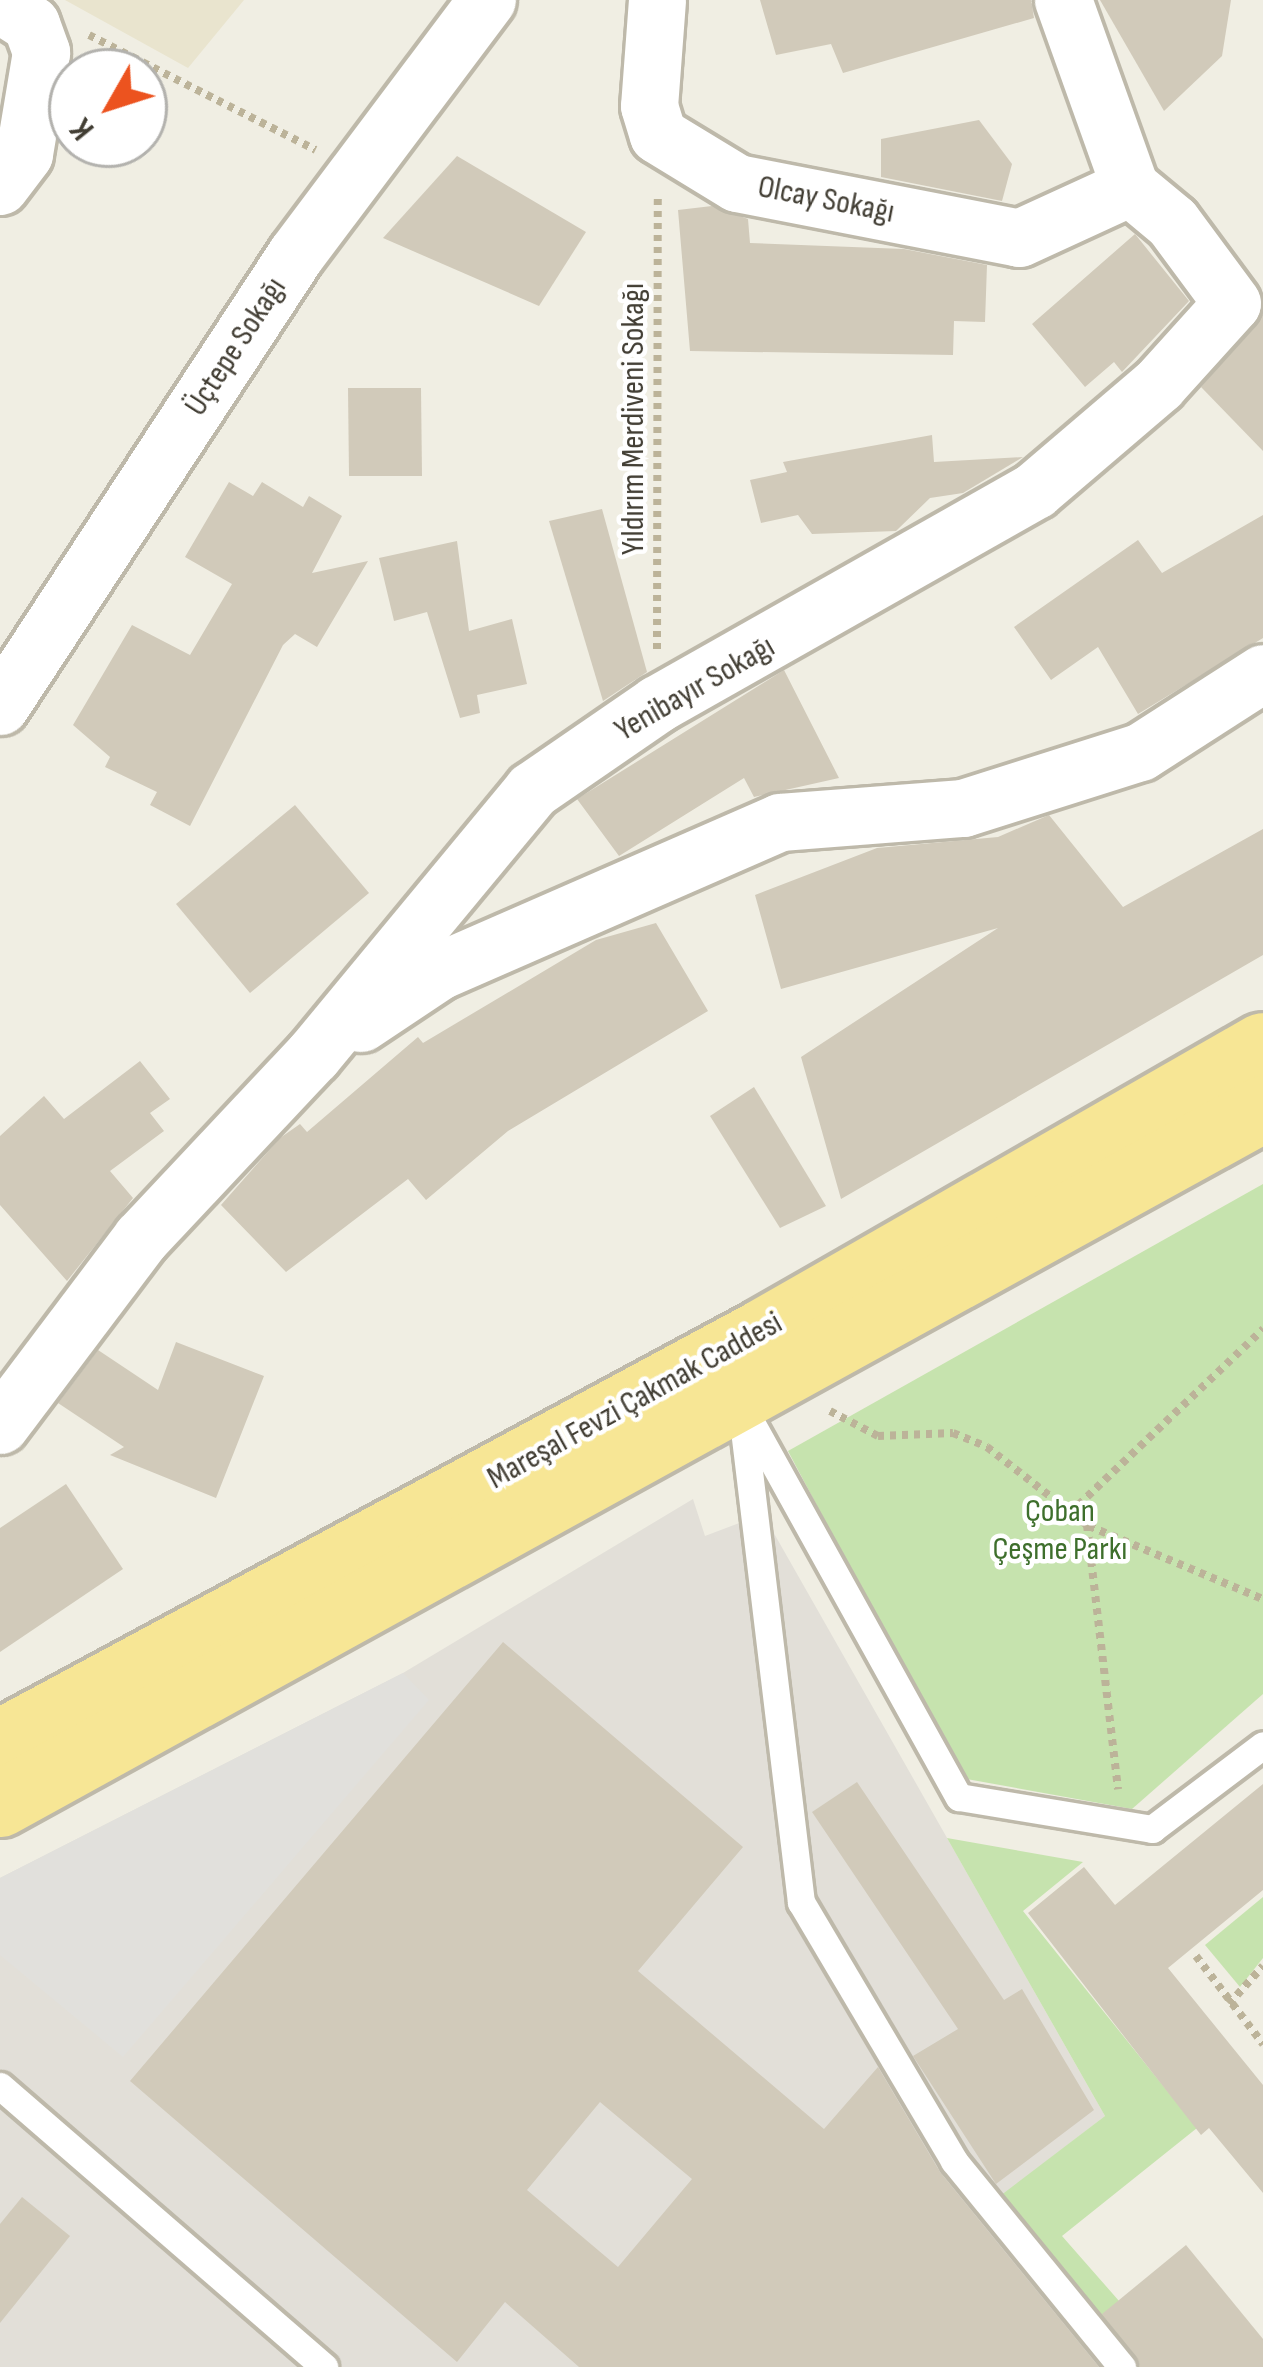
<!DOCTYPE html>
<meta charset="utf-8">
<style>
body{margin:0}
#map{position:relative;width:1263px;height:2367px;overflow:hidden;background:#f0eee3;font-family:"Sofia Sans Condensed",sans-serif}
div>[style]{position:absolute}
.industrial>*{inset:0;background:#e2dfd8}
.education>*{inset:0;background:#e9e4ce}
.green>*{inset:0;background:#c6e3ae}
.parking>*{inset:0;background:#e1e0dc}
.building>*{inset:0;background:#d1caba}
.path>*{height:8px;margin-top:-4px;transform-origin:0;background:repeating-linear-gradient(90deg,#bcb399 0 6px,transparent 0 12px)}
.roads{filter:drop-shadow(3px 0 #beb9aa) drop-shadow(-3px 0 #beb9aa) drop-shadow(0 3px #beb9aa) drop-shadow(0 -3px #beb9aa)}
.service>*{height:27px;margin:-13.5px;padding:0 13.5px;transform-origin:13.5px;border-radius:13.5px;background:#fff}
.minor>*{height:57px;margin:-28.5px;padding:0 28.5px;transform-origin:28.5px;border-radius:28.5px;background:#fff}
.primary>*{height:66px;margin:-33px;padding:0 33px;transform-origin:33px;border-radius:33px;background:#f7e695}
span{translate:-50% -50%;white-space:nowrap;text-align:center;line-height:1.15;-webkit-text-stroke:9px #fff;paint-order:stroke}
.street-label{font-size:33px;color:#423e34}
.park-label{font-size:33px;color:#3e6f2c}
.north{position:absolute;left:48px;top:48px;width:120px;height:120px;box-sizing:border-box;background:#fff;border:3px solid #b3b2ae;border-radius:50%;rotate:231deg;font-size:33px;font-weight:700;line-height:48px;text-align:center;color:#423e34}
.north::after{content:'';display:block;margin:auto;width:42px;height:54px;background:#ec531f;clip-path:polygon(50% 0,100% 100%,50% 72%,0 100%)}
</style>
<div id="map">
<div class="industrial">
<div style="clip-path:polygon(693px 1499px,705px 1536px,763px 1514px,1105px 2116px,1000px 2197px,1140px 2367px,0 2367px,0 1878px,403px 1673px)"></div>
</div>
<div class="education">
<div style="clip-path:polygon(65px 0,244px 0,188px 68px)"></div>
</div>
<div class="green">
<div style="clip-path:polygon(1263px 1184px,1263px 1694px,1132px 1809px,961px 1778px,788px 1451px)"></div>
<div style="clip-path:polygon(947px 1838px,1083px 1862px,1023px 1911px,1197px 2128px,1062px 2236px,1177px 2367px,1140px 2367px,1000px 2196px,1105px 2116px)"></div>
<div style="clip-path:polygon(1263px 1897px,1263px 1958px,1240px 1987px,1205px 1945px)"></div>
</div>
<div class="parking">
<div style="clip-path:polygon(403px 1673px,429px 1700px,123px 2057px,0 1955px,0 1878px)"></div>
</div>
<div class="building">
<div style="clip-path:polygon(760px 0,1031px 0,1034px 18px,843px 73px,831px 44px,776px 55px)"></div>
<div style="clip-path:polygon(1100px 0,1231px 0,1222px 56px,1164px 111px)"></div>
<div style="clip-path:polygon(979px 120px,1012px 164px,1002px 201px,881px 177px,881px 139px)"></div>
<div style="clip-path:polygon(457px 156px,586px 232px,539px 306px,383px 238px)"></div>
<div style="clip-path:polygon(712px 206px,748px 219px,750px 243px,904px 249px,987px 265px,985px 322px,954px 321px,953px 355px,690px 351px,678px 210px)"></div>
<div style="clip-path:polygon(1135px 234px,1189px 301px,1122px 372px,1114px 362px,1085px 387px,1032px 324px)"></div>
<div style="clip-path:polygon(1263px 314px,1263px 451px,1201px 387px)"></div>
<div style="clip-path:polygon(348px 388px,421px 388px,422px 476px,349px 476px)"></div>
<div style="clip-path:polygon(932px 435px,934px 462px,1023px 457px,963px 493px,930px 498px,896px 531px,812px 534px,798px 515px,761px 523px,750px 480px,787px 472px,783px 462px)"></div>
<div style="clip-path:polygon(229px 482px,253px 496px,262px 482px,303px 507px,309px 496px,342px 516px,312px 573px,368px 561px,317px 647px,295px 634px,283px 645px,190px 826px,150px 805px,157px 792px,105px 767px,110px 757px,73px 725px,132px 625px,190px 655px,232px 584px,185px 557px)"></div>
<div style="clip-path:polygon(602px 509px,647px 672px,603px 701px,549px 521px)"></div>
<div style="clip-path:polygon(1263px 515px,1263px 638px,1138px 714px,1098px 647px,1051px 680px,1014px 627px,1138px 540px,1162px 573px)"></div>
<div style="clip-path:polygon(457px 541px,469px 631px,512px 619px,527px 684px,477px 695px,480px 713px,460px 718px,427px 612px,394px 621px,379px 558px)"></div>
<div style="clip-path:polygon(784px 670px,839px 778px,754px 797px,744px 778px,619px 856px,577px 799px)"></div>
<div style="clip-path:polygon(295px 805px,369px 893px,250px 993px,176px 904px)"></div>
<div style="clip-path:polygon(1049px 815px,1123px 907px,1263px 829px,1263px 955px,841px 1199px,801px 1057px,998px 928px,781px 989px,755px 895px,877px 848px,998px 837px)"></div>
<div style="clip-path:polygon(656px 923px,708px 1011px,508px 1131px,426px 1200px,408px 1179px,286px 1272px,221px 1205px,280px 1138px,300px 1124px,307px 1132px,418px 1037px,423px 1043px,596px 940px)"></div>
<div style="clip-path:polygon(140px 1061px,170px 1099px,150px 1113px,164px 1131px,110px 1171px,133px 1198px,67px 1281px,0 1205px,0 1136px,44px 1096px,64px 1119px)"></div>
<div style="clip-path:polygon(754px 1087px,826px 1206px,780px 1228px,710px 1116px)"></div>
<div style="clip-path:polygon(176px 1342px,264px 1376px,216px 1498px,110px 1455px,124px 1447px,58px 1403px,98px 1350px,158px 1390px)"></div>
<div style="clip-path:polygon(66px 1484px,123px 1569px,0 1652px,0 1528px)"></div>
<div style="clip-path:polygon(evenodd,503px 1642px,743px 1847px,638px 1971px,824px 2129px,878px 2067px,940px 2172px,1099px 2367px,579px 2367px,505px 2302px,457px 2362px,130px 2081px,503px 1642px,600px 2102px,692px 2179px,618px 2267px,527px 2190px,600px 2102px)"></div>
<div style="clip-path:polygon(857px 1782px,1004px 2000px,1022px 1989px,1094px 2110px,996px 2184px,913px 2056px,958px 2029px,812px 1812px)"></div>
<div style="clip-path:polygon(1263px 1784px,1263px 1890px,1168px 1968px,1263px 2085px,1263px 2193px,1209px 2128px,1201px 2135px,1028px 1913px,1084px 1867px,1115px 1905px)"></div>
<div style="clip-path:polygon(22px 2197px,70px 2236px,0 2323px,0 2224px)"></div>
<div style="clip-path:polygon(1186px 2245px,1263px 2339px,1263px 2367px,1140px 2367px,1102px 2314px)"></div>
</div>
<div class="path">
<div style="left:89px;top:35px;width:254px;rotate:26.9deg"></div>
<div style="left:657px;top:649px;width:453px;rotate:-89.9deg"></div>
<div style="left:830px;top:1411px;width:54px;rotate:27.5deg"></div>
<div style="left:878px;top:1436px;width:75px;rotate:-2.3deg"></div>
<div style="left:953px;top:1433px;width:37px;rotate:22deg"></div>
<div style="left:987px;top:1447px;width:127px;rotate:38deg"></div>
<div style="left:1087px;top:1525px;width:266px;rotate:83.3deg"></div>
<div style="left:1070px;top:1513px;width:267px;rotate:-43.6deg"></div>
<div style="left:1089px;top:1526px;width:189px;rotate:22.8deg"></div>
<div style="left:1196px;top:1956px;width:111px;rotate:52.7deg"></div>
<div style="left:1229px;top:2004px;width:51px;rotate:-48.2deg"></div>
</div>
<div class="roads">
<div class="service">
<div style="left:741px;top:1405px;width:501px;rotate:83.12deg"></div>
<div style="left:801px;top:1902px;width:301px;rotate:59.4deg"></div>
<div style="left:954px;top:2161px;width:266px;rotate:50.8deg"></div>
<div style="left:743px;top:1408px;width:445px;rotate:61deg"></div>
<div style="left:959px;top:1797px;width:196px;rotate:9.4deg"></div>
<div style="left:1152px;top:1829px;width:139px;rotate:-37.1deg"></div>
<div style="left:0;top:2086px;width:429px;rotate:40.9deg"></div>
</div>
<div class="minor">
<div style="left:657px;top:0;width:106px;rotate:94.3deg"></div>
<div style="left:649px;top:106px;width:30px;rotate:73deg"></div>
<div style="left:658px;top:135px;width:92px;rotate:31.3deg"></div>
<div style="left:737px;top:183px;width:287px;rotate:11deg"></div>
<div style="left:1019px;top:238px;width:122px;rotate:-24.7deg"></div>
<div style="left:0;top:4px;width:37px;rotate:33deg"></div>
<div style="left:31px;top:24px;width:30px;rotate:70deg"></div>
<div style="left:41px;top:52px;width:103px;rotate:99.5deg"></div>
<div style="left:24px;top:154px;width:40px;rotate:127deg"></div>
<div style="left:0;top:706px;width:540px;rotate:-56.78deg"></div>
<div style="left:296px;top:254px;width:318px;rotate:-53.1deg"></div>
<div style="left:361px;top:1023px;width:94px;rotate:-33.7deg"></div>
<div style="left:439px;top:971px;width:372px;rotate:-23.6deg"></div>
<div style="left:780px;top:822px;width:184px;rotate:-4.4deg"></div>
<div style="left:963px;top:808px;width:186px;rotate:-17.6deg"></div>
<div style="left:1140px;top:752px;width:146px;rotate:-32.7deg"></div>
<div style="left:0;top:1425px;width:234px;rotate:-53deg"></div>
<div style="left:141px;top:1238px;width:251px;rotate:-46.8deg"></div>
<div style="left:313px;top:1055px;width:344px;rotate:-50.4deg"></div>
<div style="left:532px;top:790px;width:152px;rotate:-34.5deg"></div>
<div style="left:657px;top:704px;width:434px;rotate:-29.5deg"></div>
<div style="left:1035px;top:490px;width:162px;rotate:-40.5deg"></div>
<div style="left:1158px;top:385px;width:110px;rotate:-47.9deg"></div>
<div style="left:1232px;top:303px;width:101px;rotate:-126.5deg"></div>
<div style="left:1172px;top:222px;width:55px;rotate:-140.2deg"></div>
<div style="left:1130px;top:187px;width:199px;rotate:-109.7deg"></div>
</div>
<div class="primary">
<div style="left:0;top:1743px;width:865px;rotate:-28.28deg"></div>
<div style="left:762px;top:1333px;width:577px;rotate:-29.81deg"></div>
<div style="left:0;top:1804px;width:1442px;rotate:-28.82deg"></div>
</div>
</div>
<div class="street-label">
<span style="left:826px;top:200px;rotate:11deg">Olcay Sokağı</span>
<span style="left:236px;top:347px;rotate:-57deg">Üçtepe Sokağı</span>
<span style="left:634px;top:419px;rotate:-90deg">Yıldırım Merdiveni Sokağı</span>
<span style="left:695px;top:689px;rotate:-30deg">Yenibayır Sokağı</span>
<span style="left:635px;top:1401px;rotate:-29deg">Mareşal Fevzi Çakmak Caddesi</span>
</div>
<div class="park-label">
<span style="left:1060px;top:1531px">Çoban<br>Çeşme Parkı</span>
</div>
<div class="north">K</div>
</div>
